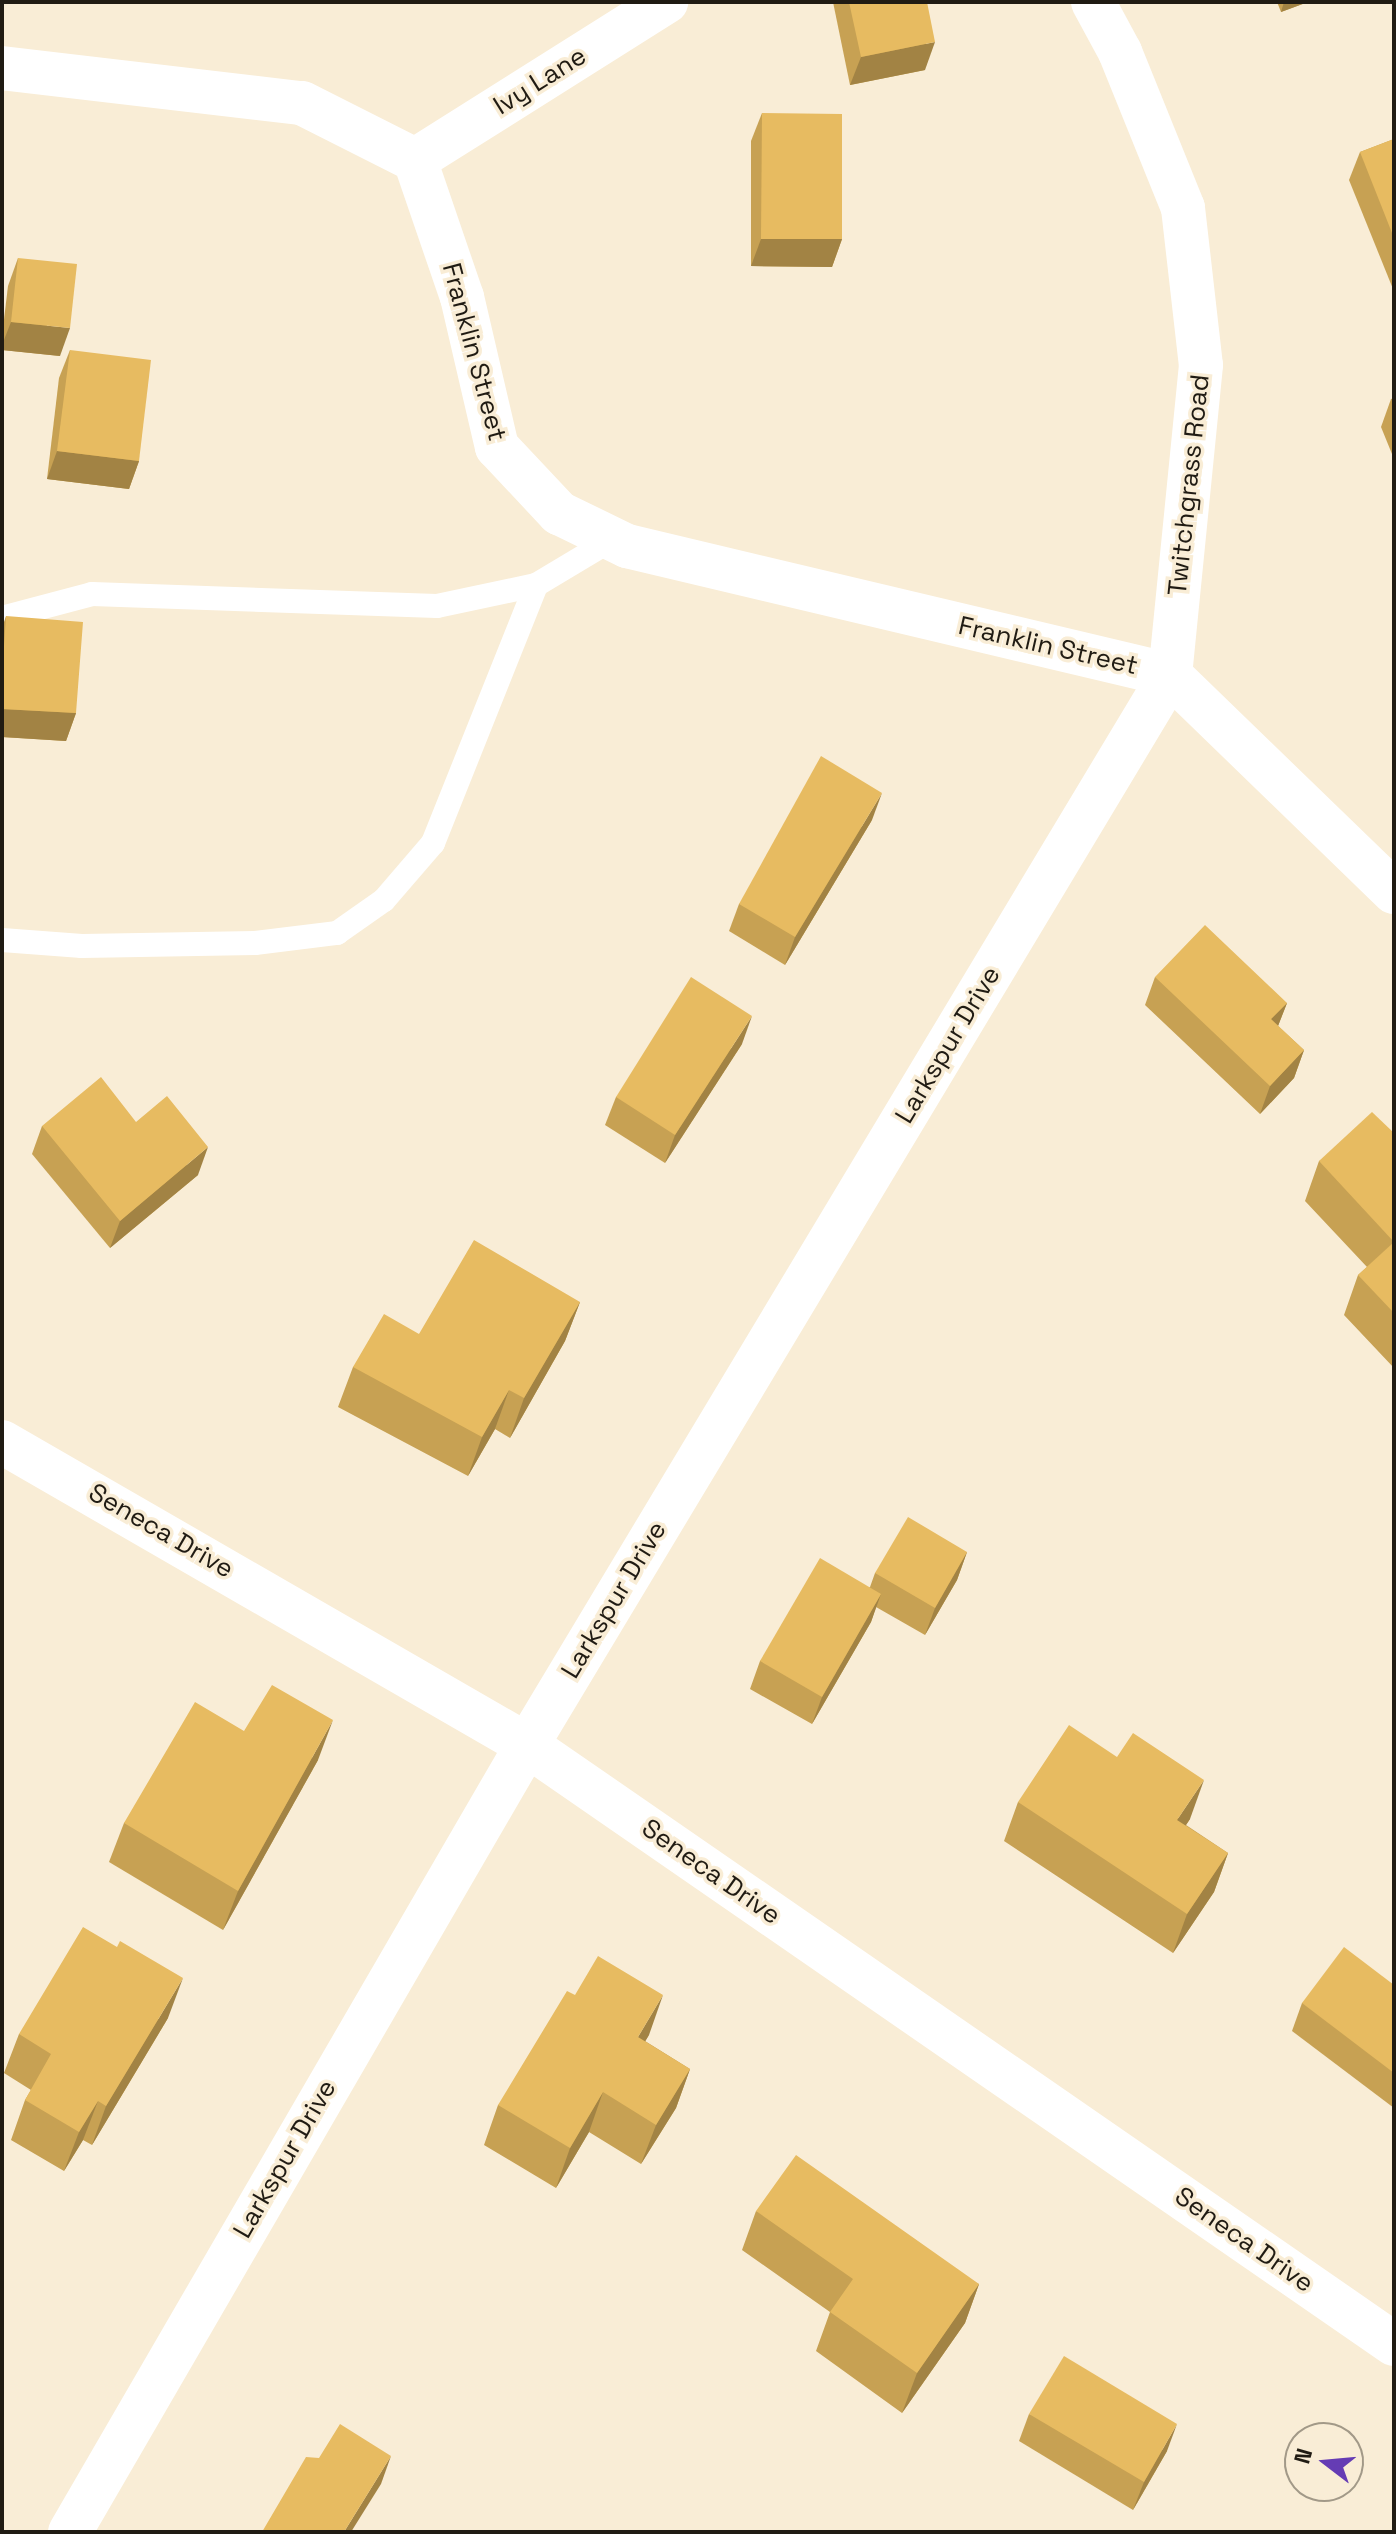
<!DOCTYPE html>
<style>
body{margin:0}
#map{position:relative;width:1396px;height:2534px;overflow:hidden;background:#f9edd6;font-family:"Space Grotesk",sans-serif}
div>[style]{position:absolute}
.service>*{height:24px;margin:-12px;padding:0 12px;transform-origin:12px;border-radius:12px;background:#fff}
.minor>*{height:44px;margin:-22px;padding:0 22px;transform-origin:22px;border-radius:22px;background:#fff}
.wall>*{inset:0;background:#c7a153}
.shaded-wall>*{inset:0;background:#a28344}
.building>*{inset:0;background:#e7bb61}
span{translate:-50% -50%;white-space:nowrap;text-align:center;line-height:1.15;-webkit-text-stroke:7px #f9edd6;paint-order:stroke}
.street-label{font-size:26px;color:#201b13}
.frame{position:absolute;inset:0;border:4px solid #201b13;pointer-events:none}
.north{position:absolute;left:1284px;top:2422px;width:80px;height:80px;box-sizing:border-box;background:#f9edd6;border:2px solid #a29988;border-radius:50%;rotate:286deg;font-size:22px;font-weight:700;line-height:32px;text-align:center;color:#201b13}
.north::after{content:'';display:block;margin:auto;width:28px;height:36px;background:#653cb4;clip-path:polygon(50% 0,100% 100%,50% 72%,0 100%)}
</style>
<div id="map">
<div class="service">
<div style="left:2px;top:618px;width:93px;rotate:-14.9deg"></div>
<div style="left:92px;top:594px;width:345px;rotate:2deg"></div>
<div style="left:437px;top:606px;width:101px;rotate:-12deg"></div>
<div style="left:536px;top:585px;width:90px;rotate:-30.9deg"></div>
<div style="left:2px;top:940px;width:80px;rotate:4.3deg"></div>
<div style="left:82px;top:946px;width:173px;rotate:-1deg"></div>
<div style="left:255px;top:943px;width:83px;rotate:-7deg"></div>
<div style="left:337px;top:933px;width:57px;rotate:-35.1deg"></div>
<div style="left:384px;top:900px;width:75px;rotate:-49.3deg"></div>
<div style="left:433px;top:843px;width:278px;rotate:-68.2deg"></div>
</div>
<div class="minor">
<div style="left:1093px;top:2px;width:57px;rotate:61.6deg"></div>
<div style="left:1120px;top:52px;width:168px;rotate:68deg"></div>
<div style="left:1183px;top:208px;width:158px;rotate:83.5deg"></div>
<div style="left:1201px;top:365px;width:312px;rotate:95.7deg"></div>
<div style="left:1170px;top:675px;width:312px;rotate:44.1deg"></div>
<div style="left:2px;top:68px;width:302px;rotate:6.7deg"></div>
<div style="left:302px;top:103px;width:127px;rotate:26.8deg"></div>
<div style="left:415px;top:160px;width:145px;rotate:71.1deg"></div>
<div style="left:462px;top:297px;width:154px;rotate:76.9deg"></div>
<div style="left:497px;top:447px;width:91px;rotate:46.8deg"></div>
<div style="left:559px;top:513px;width:76px;rotate:25.9deg"></div>
<div style="left:627px;top:546px;width:558px;rotate:13.36deg"></div>
<div style="left:1170px;top:675px;width:1248px;rotate:121deg"></div>
<div style="left:527px;top:1745px;width:910px;rotate:120.14deg"></div>
<div style="left:415px;top:160px;width:297px;rotate:-32.2deg"></div>
<div style="left:2px;top:1442px;width:606px;rotate:29.99deg"></div>
<div style="left:527px;top:1745px;width:1054px;rotate:34.64deg"></div>
</div>
<div class="wall">
<div style="clip-path:polygon(833px 2px,927px 2px,925px 70px,850px 85px)"></div>
<div style="clip-path:polygon(1277px 2px,1308px 2px,1281px 12px)"></div>
<div style="clip-path:polygon(762px 113px,842px 239px,832px 267px,751px 266px,751px 141px)"></div>
<div style="clip-path:polygon(1394px 139px,1394px 289px,1393px 289px,1349px 180px,1360px 152px)"></div>
<div style="clip-path:polygon(18px 258px,60px 356px,2px 350px,2px 336px,8px 286px)"></div>
<div style="clip-path:polygon(70px 350px,139px 461px,129px 489px,47px 479px,59px 378px)"></div>
<div style="clip-path:polygon(1394px 398px,1394px 459px,1381px 427px,1391px 399px)"></div>
<div style="clip-path:polygon(6px 616px,76px 713px,66px 741px,2px 737px,2px 628px)"></div>
<div style="clip-path:polygon(872px 820px,785px 965px,729px 931px,739px 904px)"></div>
<div style="clip-path:polygon(1155px 977px,1287px 1003px,1278px 1026px,1304px 1050px,1294px 1078px,1260px 1114px,1145px 1005px)"></div>
<div style="clip-path:polygon(742px 1044px,665px 1163px,605px 1125px,616px 1097px)"></div>
<div style="clip-path:polygon(136px 1122px,198px 1175px,110px 1248px,32px 1154px,42px 1126px)"></div>
<div style="clip-path:polygon(1394px 1133px,1394px 1368px,1344px 1315px,1358px 1275px,1367px 1267px,1305px 1201px,1319px 1161px)"></div>
<div style="clip-path:polygon(580px 1302px,565px 1341px,510px 1438px,495px 1429px,468px 1476px,338px 1407px,353px 1367px,419px 1334px)"></div>
<div style="clip-path:polygon(967px 1552px,957px 1580px,925px 1635px,876px 1607px,871px 1622px,812px 1724px,750px 1689px,760px 1661px,870px 1587px,875px 1573px)"></div>
<div style="clip-path:polygon(244px 1731px,318px 1760px,223px 1930px,109px 1862px,124px 1823px)"></div>
<div style="clip-path:polygon(1018px 1802px,1190px 1819px,1186px 1825px,1228px 1853px,1214px 1892px,1173px 1953px,1004px 1841px)"></div>
<div style="clip-path:polygon(1394px 1985px,1394px 2108px,1292px 2031px,1302px 2003px)"></div>
<div style="clip-path:polygon(168px 2018px,92px 2145px,83px 2140px,64px 2171px,11px 2140px,25px 2100px,31px 2090px,4px 2073px,19px 2034px)"></div>
<div style="clip-path:polygon(649px 2035px,645px 2041px,690px 2069px,676px 2108px,641px 2164px,589px 2132px,556px 2188px,484px 2145px,498px 2105px)"></div>
<div style="clip-path:polygon(756px 2211px,979px 2284px,965px 2323px,902px 2413px,816px 2351px,830px 2312px,742px 2250px)"></div>
<div style="clip-path:polygon(1029px 2414px,1167px 2451px,1133px 2510px,1019px 2441px)"></div>
</div>
<div class="shaded-wall">
<div style="clip-path:polygon(1284px 2px,1308px 2px,1281px 12px)"></div>
<div style="clip-path:polygon(935px 42px,925px 70px,850px 85px,861px 57px)"></div>
<div style="clip-path:polygon(761px 239px,842px 239px,832px 267px,751px 266px)"></div>
<div style="clip-path:polygon(11px 322px,70px 328px,60px 356px,2px 350px,2px 345px)"></div>
<div style="clip-path:polygon(57px 451px,139px 461px,129px 489px,47px 479px)"></div>
<div style="clip-path:polygon(2px 709px,76px 713px,66px 741px,2px 737px)"></div>
<div style="clip-path:polygon(882px 793px,872px 820px,785px 965px,795px 937px)"></div>
<div style="clip-path:polygon(1287px 1003px,1276px 1031px,1271px 1019px)"></div>
<div style="clip-path:polygon(752px 1016px,742px 1044px,665px 1163px,675px 1135px)"></div>
<div style="clip-path:polygon(1304px 1050px,1294px 1078px,1260px 1114px,1270px 1086px)"></div>
<div style="clip-path:polygon(208px 1147px,198px 1175px,110px 1248px,120px 1221px)"></div>
<div style="clip-path:polygon(580px 1302px,565px 1341px,510px 1438px,524px 1398px)"></div>
<div style="clip-path:polygon(509px 1390px,495px 1429px,468px 1476px,482px 1437px)"></div>
<div style="clip-path:polygon(967px 1552px,957px 1580px,925px 1635px,935px 1608px)"></div>
<div style="clip-path:polygon(881px 1594px,871px 1622px,812px 1724px,822px 1697px)"></div>
<div style="clip-path:polygon(333px 1720px,318px 1760px,223px 1930px,238px 1891px)"></div>
<div style="clip-path:polygon(1204px 1780px,1190px 1819px,1163px 1859px,1177px 1820px)"></div>
<div style="clip-path:polygon(1228px 1853px,1214px 1892px,1173px 1953px,1187px 1914px)"></div>
<div style="clip-path:polygon(183px 1978px,168px 2018px,92px 2145px,106px 2106px)"></div>
<div style="clip-path:polygon(663px 1995px,649px 2035px,624px 2077px,638px 2037px)"></div>
<div style="clip-path:polygon(690px 2069px,676px 2108px,641px 2164px,656px 2125px)"></div>
<div style="clip-path:polygon(603px 2092px,589px 2132px,556px 2188px,570px 2148px)"></div>
<div style="clip-path:polygon(98px 2101px,83px 2140px,64px 2171px,79px 2132px)"></div>
<div style="clip-path:polygon(979px 2284px,965px 2323px,902px 2413px,917px 2373px)"></div>
<div style="clip-path:polygon(1177px 2424px,1167px 2451px,1133px 2510px,1144px 2482px)"></div>
<div style="clip-path:polygon(391px 2456px,381px 2484px,351px 2532px,344px 2532px)"></div>
</div>
<div class="building">
<div style="clip-path:polygon(849px 2px,927px 2px,935px 42px,861px 57px)"></div>
<div style="clip-path:polygon(762px 113px,842px 114px,842px 239px,761px 239px)"></div>
<div style="clip-path:polygon(1394px 139px,1394px 238px,1360px 152px)"></div>
<div style="clip-path:polygon(18px 258px,77px 264px,70px 328px,11px 322px)"></div>
<div style="clip-path:polygon(70px 350px,151px 360px,139px 461px,57px 451px)"></div>
<div style="clip-path:polygon(6px 616px,83px 622px,76px 713px,2px 709px,2px 646px,4px 646px)"></div>
<div style="clip-path:polygon(821px 756px,882px 793px,795px 937px,739px 904px)"></div>
<div style="clip-path:polygon(1205px 925px,1287px 1003px,1271px 1019px,1304px 1050px,1270px 1086px,1155px 977px)"></div>
<div style="clip-path:polygon(691px 977px,752px 1016px,675px 1135px,616px 1097px)"></div>
<div style="clip-path:polygon(101px 1077px,136px 1122px,167px 1096px,208px 1147px,120px 1221px,42px 1126px)"></div>
<div style="clip-path:polygon(1372px 1112px,1394px 1133px,1394px 1242px,1319px 1161px)"></div>
<div style="clip-path:polygon(474px 1240px,580px 1302px,524px 1398px,509px 1390px,482px 1437px,353px 1367px,384px 1314px,419px 1334px)"></div>
<div style="clip-path:polygon(1394px 1242px,1394px 1313px,1358px 1275px)"></div>
<div style="clip-path:polygon(908px 1517px,967px 1552px,935px 1608px,875px 1573px)"></div>
<div style="clip-path:polygon(820px 1558px,881px 1594px,822px 1697px,760px 1661px)"></div>
<div style="clip-path:polygon(272px 1685px,333px 1720px,238px 1891px,124px 1823px,195px 1702px,244px 1731px)"></div>
<div style="clip-path:polygon(1069px 1725px,1117px 1757px,1133px 1733px,1204px 1780px,1177px 1820px,1228px 1853px,1187px 1914px,1018px 1802px)"></div>
<div style="clip-path:polygon(83px 1927px,117px 1947px,120px 1941px,183px 1978px,106px 2106px,98px 2101px,79px 2132px,25px 2100px,51px 2054px,19px 2034px)"></div>
<div style="clip-path:polygon(1344px 1947px,1394px 1985px,1394px 2073px,1302px 2003px)"></div>
<div style="clip-path:polygon(598px 1956px,663px 1995px,638px 2037px,690px 2069px,656px 2125px,603px 2092px,570px 2148px,498px 2105px,567px 1991px,575px 1995px)"></div>
<div style="clip-path:polygon(796px 2155px,979px 2284px,917px 2373px,830px 2312px,853px 2279px,756px 2211px)"></div>
<div style="clip-path:polygon(1064px 2356px,1177px 2424px,1144px 2482px,1029px 2414px)"></div>
<div style="clip-path:polygon(340px 2424px,391px 2456px,344px 2532px,262px 2532px,306px 2457px,319px 2458px)"></div>
</div>
<div class="street-label">
<span style="left:540px;top:81px;rotate:-32deg">Ivy Lane</span>
<span style="left:474px;top:352px;rotate:75deg">Franklin Street</span>
<span style="left:1189px;top:485px;rotate:-84deg">Twitchgrass Road</span>
<span style="left:1048px;top:646px;rotate:13deg">Franklin Street</span>
<span style="left:948px;top:1045px;rotate:-59deg">Larkspur Drive</span>
<span style="left:161px;top:1531px;rotate:30deg">Seneca Drive</span>
<span style="left:614px;top:1600px;rotate:-59deg">Larkspur Drive</span>
<span style="left:711px;top:1872px;rotate:35deg">Seneca Drive</span>
<span style="left:285px;top:2159px;rotate:-60deg">Larkspur Drive</span>
<span style="left:1244px;top:2240px;rotate:35deg">Seneca Drive</span>
</div>
<div class="frame"></div>
<div class="north">N</div>
</div>
